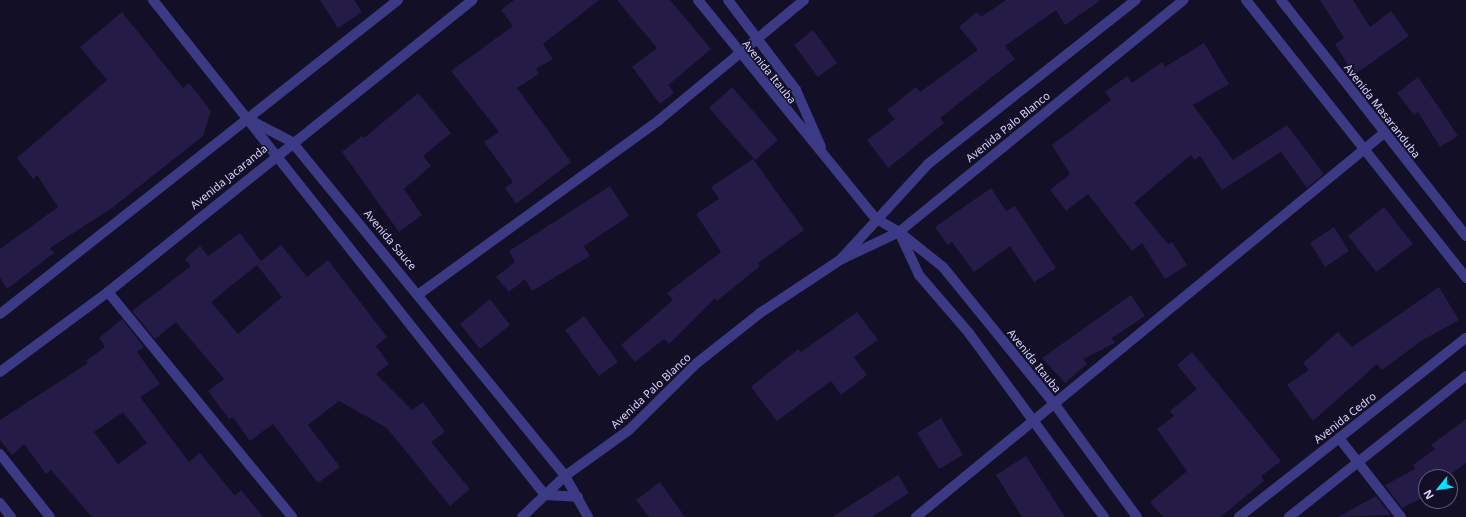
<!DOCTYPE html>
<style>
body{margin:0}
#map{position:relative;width:1466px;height:517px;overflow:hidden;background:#130f26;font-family:"Noto Sans",sans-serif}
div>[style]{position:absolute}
.building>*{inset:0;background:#241b47}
.minor>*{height:10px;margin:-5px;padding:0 5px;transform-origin:5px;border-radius:5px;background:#3d3a85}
span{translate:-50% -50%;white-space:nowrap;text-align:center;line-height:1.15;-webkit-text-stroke:3px #130f26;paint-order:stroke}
.street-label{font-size:11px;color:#d9d4ff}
.north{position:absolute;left:1418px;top:469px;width:40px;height:40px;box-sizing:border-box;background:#130f26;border:1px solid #625e7d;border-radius:50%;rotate:240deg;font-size:11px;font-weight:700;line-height:16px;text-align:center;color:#d9d4ff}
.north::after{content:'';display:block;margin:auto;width:14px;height:18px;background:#00e5ff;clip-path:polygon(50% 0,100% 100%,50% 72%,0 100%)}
</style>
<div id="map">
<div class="building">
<div style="clip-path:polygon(320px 0,354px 0,362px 12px,338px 28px)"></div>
<div style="clip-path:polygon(514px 0,599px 0,543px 44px,553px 59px,536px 69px,539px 74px,517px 88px,571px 162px,516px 204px,505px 188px,513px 182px,484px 142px,499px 132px,451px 71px,513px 26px,501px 10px)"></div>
<div style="clip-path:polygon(617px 0,670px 0,711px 49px,668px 85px,674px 93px,660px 104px,632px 67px,657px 48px)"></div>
<div style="clip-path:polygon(1006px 0,1101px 0,1065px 25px,1056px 10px,1005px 46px,1015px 59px,940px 118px,944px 123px,888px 168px,867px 140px,895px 119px,887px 110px,916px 87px,920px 92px,978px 50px,959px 27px,977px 12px,981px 17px)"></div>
<div style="clip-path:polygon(1320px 0,1353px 0,1370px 27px,1391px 11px,1409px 36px,1354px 75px,1335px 44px,1344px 38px)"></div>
<div style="clip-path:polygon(122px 12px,183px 88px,189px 83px,211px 111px,203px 136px,112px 208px,50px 248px,54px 253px,7px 289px,0 278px,0 249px,58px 207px,37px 175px,33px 179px,17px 158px,107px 80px,80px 47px)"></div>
<div style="clip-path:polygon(813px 30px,837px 63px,818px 77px,794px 45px)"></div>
<div style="clip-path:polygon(1204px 43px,1229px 84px,1193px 105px,1233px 160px,1287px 125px,1324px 174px,1307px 188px,1281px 152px,1222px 190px,1200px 156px,1194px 160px,1191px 155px,1134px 203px,1168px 244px,1172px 242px,1187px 265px,1165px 279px,1142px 243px,1132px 251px,1088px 194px,1066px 211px,1050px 190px,1070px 174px,1052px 145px,1111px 100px,1105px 92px,1127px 76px,1132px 83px,1162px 62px,1165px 67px)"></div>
<div style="clip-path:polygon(1418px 77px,1458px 136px,1440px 147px,1418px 112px,1414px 115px,1397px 93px)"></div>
<div style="clip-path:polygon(732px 87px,778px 140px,755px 160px,709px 108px)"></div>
<div style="clip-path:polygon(418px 93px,451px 133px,423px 156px,431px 166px,404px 189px,422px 215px,399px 232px,342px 152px,362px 136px,364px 138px)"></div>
<div style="clip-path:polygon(753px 159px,804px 230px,758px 263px,760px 266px,717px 301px,715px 298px,669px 344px,664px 339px,635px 362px,621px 345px,673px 300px,667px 293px,721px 252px,696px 214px,719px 199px,711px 187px)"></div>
<div style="clip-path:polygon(610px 186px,629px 216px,584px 246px,590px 256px,532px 291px,525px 279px,509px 292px,496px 277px,515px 262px,509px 251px)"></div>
<div style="clip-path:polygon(991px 188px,1006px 211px,1015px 206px,1056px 268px,1034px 282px,1010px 246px,974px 272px,952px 242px,948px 245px,935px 227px)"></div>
<div style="clip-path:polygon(1384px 207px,1413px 244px,1376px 272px,1348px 236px)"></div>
<div style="clip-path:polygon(1334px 227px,1349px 251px,1325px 267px,1310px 243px)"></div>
<div style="clip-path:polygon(evenodd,240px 233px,261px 261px,281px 245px,307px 277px,328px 260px,387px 337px,376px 346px,389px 364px,376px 374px,412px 410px,423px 402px,445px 432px,431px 442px,470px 489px,450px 506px,387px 428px,339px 401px,308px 425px,340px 467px,318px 483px,273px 424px,250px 441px,233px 417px,229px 419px,208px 391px,224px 379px,176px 322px,155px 339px,132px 311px,191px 266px,185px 259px,200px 246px,208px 256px,240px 233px,257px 265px,282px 297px,238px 334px,211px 302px,257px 265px)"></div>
<div style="clip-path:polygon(1439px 287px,1459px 320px,1421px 341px,1382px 370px,1377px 364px,1313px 421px,1287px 385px,1309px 370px,1303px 363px,1338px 332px,1352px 347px)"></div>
<div style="clip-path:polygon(1131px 295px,1145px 316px,1112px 338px,1115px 343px,1083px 359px,1087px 364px,1065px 383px,1042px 358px)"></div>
<div style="clip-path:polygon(490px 299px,510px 325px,480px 349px,460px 324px)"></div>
<div style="clip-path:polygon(857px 312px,878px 340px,854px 357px,867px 375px,841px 395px,831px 381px,777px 421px,751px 387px,798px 349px,801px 352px)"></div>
<div style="clip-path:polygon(584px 316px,618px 362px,599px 376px,565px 330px)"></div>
<div style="clip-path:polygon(evenodd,122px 319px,144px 347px,137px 352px,160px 384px,140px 397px,189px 462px,200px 453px,235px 496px,241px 490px,263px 517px,92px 517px,51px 470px,46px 474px,24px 444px,12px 455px,0 440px,0 420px,88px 363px,86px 361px,105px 347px,99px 338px,122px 319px,123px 412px,147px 443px,118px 464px,94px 432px,123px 412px)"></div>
<div style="clip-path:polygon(1192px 352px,1281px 461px,1261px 476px,1264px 481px,1221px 517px,1163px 517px,1150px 502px,1187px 471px,1157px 429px,1174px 416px,1170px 411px,1197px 389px,1177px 365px)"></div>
<div style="clip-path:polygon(941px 418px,963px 455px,939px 469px,917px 433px)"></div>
<div style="clip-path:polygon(1466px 419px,1466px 463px,1447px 477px,1426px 477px,1426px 496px,1402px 508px,1385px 485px,1415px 469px,1413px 465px,1435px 449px,1431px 445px)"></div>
<div style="clip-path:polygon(1026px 456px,1065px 517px,1022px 517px,996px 475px)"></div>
<div style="clip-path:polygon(898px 475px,909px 493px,872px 517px,832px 517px)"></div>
<div style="clip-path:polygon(660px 482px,685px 517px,649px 517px,636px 500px)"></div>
<div style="clip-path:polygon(1376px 496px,1391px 515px,1338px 517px)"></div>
</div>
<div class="minor">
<div style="left:153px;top:0;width:631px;rotate:51.62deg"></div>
<div style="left:545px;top:495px;width:33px;rotate:3deg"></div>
<div style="left:698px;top:0;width:281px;rotate:50.9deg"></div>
<div style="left:875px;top:218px;width:28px;rotate:30deg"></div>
<div style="left:728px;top:0;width:113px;rotate:52.9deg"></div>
<div style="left:796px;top:90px;width:62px;rotate:66.3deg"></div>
<div style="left:1246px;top:0;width:355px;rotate:51.6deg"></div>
<div style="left:1281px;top:0;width:300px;rotate:51.9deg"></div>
<div style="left:250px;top:120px;width:47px;rotate:27.6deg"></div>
<div style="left:292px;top:142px;width:431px;rotate:50.7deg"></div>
<div style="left:565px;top:476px;width:47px;rotate:60.7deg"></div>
<div style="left:842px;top:258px;width:127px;rotate:-47.5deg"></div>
<div style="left:928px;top:164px;width:265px;rotate:-38.3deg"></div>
<div style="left:108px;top:292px;width:291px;rotate:50.7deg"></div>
<div style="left:419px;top:294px;width:296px;rotate:-35.9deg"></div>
<div style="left:659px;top:120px;width:188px;rotate:-39.6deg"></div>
<div style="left:0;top:314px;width:507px;rotate:-38.27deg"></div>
<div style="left:0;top:372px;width:134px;rotate:-36.5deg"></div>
<div style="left:108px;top:292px;width:467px;rotate:-38.7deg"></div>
<div style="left:1339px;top:438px;width:100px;rotate:51.9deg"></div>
<div style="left:0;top:454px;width:80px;rotate:51.6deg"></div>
<div style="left:0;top:503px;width:18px;rotate:52deg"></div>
<div style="left:522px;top:517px;width:59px;rotate:-43.6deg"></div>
<div style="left:565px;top:476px;width:79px;rotate:-35.7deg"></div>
<div style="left:629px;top:430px;width:95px;rotate:-44.6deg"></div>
<div style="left:697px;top:363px;width:80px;rotate:-38.4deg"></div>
<div style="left:760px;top:313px;width:96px;rotate:-33.5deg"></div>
<div style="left:840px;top:260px;width:65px;rotate:-25.4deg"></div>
<div style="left:899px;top:232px;width:367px;rotate:-39.2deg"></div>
<div style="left:916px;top:517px;width:604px;rotate:-39.36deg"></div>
<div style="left:1104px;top:517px;width:228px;rotate:-126.3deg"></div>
<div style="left:969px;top:333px;width:77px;rotate:-130.8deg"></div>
<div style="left:919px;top:275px;width:47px;rotate:-114.9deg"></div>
<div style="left:899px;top:232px;width:56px;rotate:38.5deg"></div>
<div style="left:943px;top:267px;width:179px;rotate:50.9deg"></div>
<div style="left:1056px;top:406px;width:137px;rotate:53.9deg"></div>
<div style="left:1239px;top:517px;width:289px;rotate:-38.3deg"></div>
<div style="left:1289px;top:517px;width:226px;rotate:-38.5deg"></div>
</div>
<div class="street-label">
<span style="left:769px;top:72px;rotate:51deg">Avenida Itauba</span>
<span style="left:1382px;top:111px;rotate:52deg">Avenida Masaranduba</span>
<span style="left:1008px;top:127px;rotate:-39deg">Avenida Palo Blanco</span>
<span style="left:229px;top:177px;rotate:-39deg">Avenida Jacaranda</span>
<span style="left:390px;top:240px;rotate:50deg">Avenida Sauce</span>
<span style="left:1034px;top:361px;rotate:51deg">Avenida Itauba</span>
<span style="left:651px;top:391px;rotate:-43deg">Avenida Palo Blanco</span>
<span style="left:1345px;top:418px;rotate:-38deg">Avenida Cedro</span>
</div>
<div class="north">N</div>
</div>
